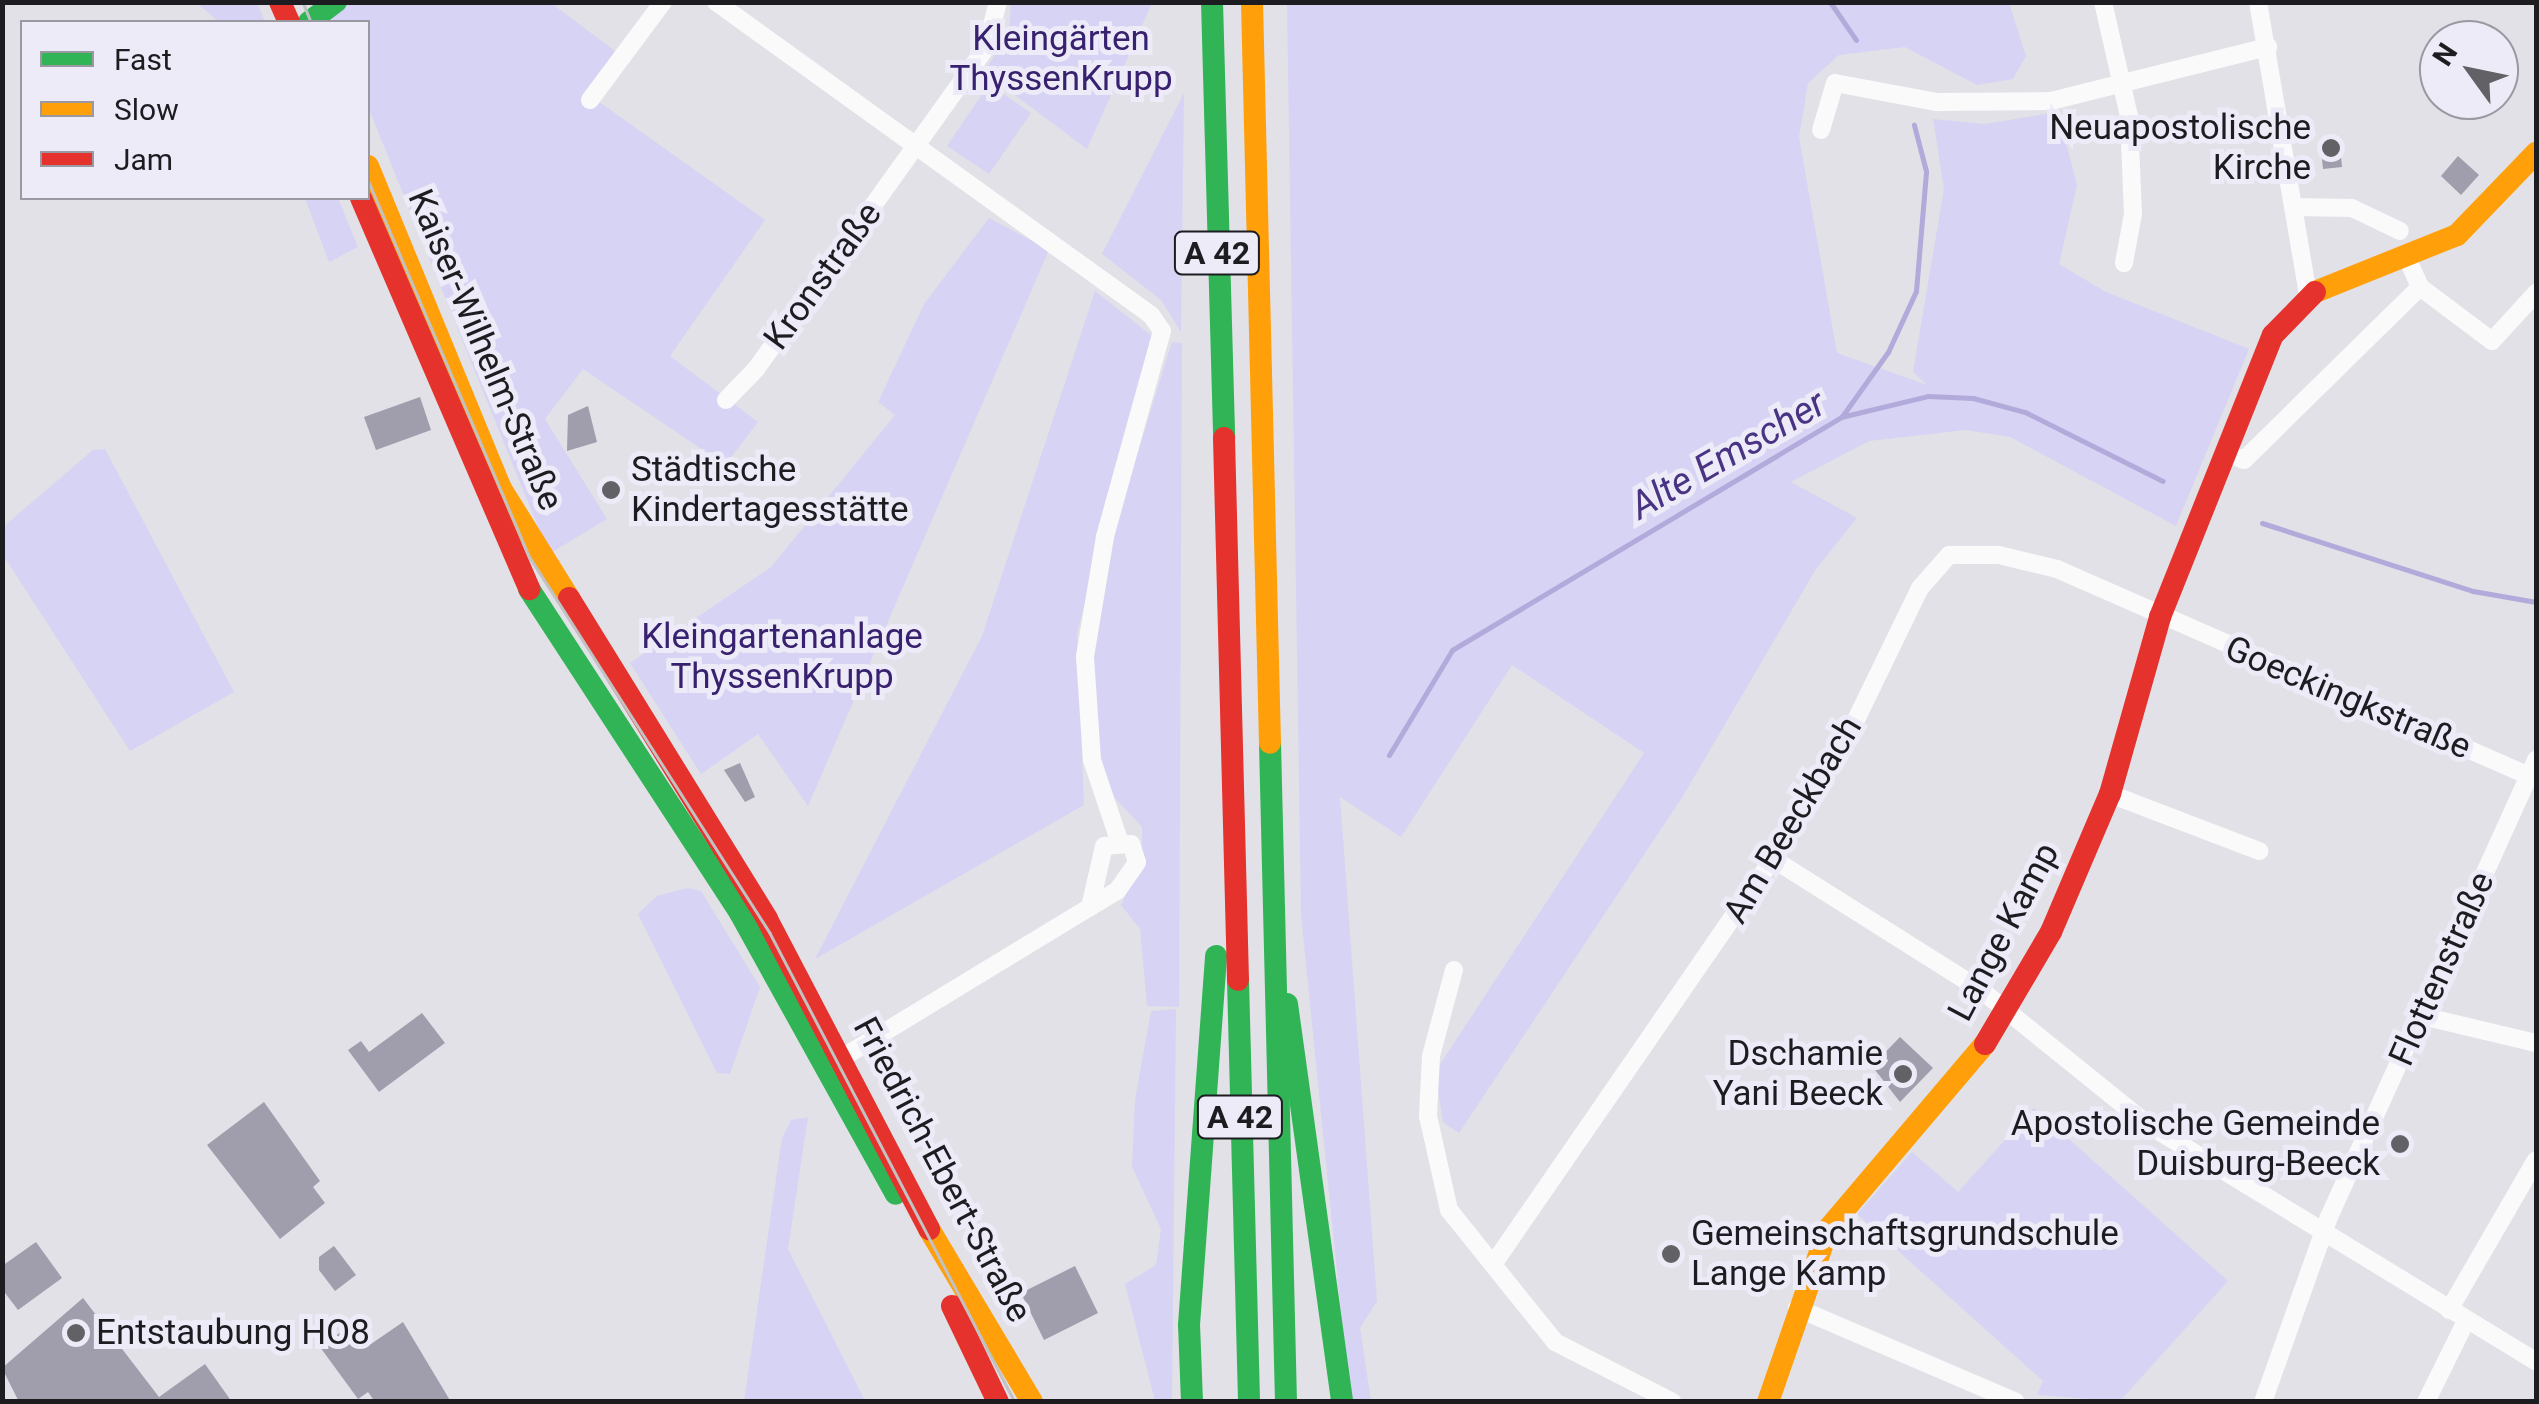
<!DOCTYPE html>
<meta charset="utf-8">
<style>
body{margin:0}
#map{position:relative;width:2539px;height:1404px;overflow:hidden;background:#e1e1e7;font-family:Roboto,sans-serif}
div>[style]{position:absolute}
.green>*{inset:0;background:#d7d3f4}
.stream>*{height:5px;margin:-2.5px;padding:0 2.5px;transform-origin:2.5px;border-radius:2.5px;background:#b1aada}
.building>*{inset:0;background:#a09dac}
.street>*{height:18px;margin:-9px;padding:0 9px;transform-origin:9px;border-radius:9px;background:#fafafb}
.fast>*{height:22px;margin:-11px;padding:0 11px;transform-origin:11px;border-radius:11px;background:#30b455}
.slow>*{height:22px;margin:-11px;padding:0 11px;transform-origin:11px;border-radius:11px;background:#ff9f0a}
.jam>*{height:22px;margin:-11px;padding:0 11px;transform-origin:11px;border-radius:11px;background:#e5322d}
.tram>*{height:2.5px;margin:-1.25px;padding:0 1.25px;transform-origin:1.25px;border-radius:1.25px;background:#c2c2c2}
.dots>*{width:28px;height:28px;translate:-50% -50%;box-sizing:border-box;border:5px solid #edebf7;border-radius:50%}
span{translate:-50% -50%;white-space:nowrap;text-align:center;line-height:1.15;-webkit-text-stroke:10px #edebf7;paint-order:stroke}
.shield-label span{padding:2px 8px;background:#edebf7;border:2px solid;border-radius:8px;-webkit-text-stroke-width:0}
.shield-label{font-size:32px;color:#1d1c21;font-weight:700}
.park-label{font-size:35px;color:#38226f}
.poi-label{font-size:35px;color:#1d1c21}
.right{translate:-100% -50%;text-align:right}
.left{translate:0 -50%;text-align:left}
.street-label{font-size:35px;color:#1d1c21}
.water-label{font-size:38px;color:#483483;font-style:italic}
.frame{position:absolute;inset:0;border:5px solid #1d1c21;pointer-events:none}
.legend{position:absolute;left:20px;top:20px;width:350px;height:180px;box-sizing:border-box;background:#edebf7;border:2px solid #9a98a1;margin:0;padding:12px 18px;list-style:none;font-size:30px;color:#1d1c21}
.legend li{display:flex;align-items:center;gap:20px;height:50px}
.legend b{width:50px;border:2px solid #9a98a1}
.north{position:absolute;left:2419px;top:20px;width:100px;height:100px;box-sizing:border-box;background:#edebf7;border:2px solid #9a98a1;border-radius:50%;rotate:303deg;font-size:28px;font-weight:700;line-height:40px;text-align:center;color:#1d1c21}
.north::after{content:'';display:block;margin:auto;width:35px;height:45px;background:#626166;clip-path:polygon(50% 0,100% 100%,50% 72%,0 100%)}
</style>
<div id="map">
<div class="green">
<div style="clip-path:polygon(197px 3px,257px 3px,265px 22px,219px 22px)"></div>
<div style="clip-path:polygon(326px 3px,551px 3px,615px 51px,591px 96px,765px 220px,670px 356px,758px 422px,725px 465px,583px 369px,545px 419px,607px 519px,549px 554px,368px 107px,368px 22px,333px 22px)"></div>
<div style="clip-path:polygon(1011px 3px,1152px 3px,1087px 149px,984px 72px,1009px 33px)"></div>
<div style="clip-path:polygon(1287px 3px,2009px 3px,2026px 56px,2013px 79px,1977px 85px,1905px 47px,1839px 55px,1808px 83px,1799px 137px,1837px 353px,1927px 385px,1913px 372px,1944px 189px,1933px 119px,1984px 124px,2058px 112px,2077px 185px,2059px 264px,2106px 292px,2249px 349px,2176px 526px,2010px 437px,1966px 430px,1869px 441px,1791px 482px,1857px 518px,1816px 569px,1683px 796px,1459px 1133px,1443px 1122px,1435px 1072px,1644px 753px,1512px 665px,1401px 837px,1340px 797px,1377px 1301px,1360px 1328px,1371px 1401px,1350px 1401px,1301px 915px)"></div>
<div style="clip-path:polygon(989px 84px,1031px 113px,989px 174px,947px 146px)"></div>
<div style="clip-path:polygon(1184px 93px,1181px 332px,1161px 300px,1102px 254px)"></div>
<div style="clip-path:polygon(305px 198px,338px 198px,358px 247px,329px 262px)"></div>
<div style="clip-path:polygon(989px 218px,1049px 250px,808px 806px,758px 734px,701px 774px,630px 663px,771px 567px,895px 415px,878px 402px,924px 304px)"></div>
<div style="clip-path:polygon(1095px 291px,1152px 336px,1077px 634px,1084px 805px,815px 959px,982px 636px)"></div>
<div style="clip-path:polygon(1172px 342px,1182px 343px,1179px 1007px,1147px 1006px,1140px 929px,1121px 905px,1142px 860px,1142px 827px,1111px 794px,1098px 753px,1091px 671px,1111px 539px)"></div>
<div style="clip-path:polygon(105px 449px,234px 692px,130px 751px,3px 555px,3px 527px,93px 450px)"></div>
<div style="clip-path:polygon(687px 888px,701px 891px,760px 987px,730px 1074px,717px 1073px,638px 914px,657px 896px)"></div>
<div style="clip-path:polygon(1176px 1009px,1172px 1401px,1155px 1401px,1125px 1284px,1156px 1265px,1161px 1229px,1132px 1167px,1135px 1100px,1151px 1011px)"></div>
<div style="clip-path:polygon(2034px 1108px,2228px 1281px,2120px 1401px,2037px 1395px,2043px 1381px,1857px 1214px,1912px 1152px,1958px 1192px)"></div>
<div style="clip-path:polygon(808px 1117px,788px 1249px,865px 1401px,744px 1401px,782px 1138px,791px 1120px)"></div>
</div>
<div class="stream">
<div style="left:1830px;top:2px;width:46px;rotate:55.6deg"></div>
<div style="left:1843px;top:415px;width:77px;rotate:-54.5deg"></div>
<div style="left:1888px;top:352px;width:67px;rotate:-65.3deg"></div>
<div style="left:1916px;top:291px;width:120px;rotate:-85.2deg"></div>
<div style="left:1926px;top:171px;width:48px;rotate:-104.6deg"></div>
<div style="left:2262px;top:523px;width:222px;rotate:17.9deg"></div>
<div style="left:2473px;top:591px;width:64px;rotate:9.9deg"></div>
<div style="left:1389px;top:755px;width:122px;rotate:-59deg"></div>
<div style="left:1452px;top:650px;width:453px;rotate:-30.9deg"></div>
<div style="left:1841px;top:417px;width:89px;rotate:-13.6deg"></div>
<div style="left:1928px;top:396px;width:45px;rotate:2.5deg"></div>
<div style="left:1973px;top:398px;width:54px;rotate:15.1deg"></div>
<div style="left:2025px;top:412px;width:154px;rotate:26.6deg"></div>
</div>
<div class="building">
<div style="clip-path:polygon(2339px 137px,2342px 167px,2323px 169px,2320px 139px)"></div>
<div style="clip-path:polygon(2458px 156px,2479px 175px,2461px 195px,2441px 176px)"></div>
<div style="clip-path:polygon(420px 397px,431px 430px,376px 450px,364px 417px)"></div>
<div style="clip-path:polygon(588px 406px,597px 442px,567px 451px,568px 415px)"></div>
<div style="clip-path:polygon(740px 763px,755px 797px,745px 802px,724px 770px)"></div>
<div style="clip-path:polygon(422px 1013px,445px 1043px,379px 1092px,348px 1050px,361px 1041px,369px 1052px)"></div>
<div style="clip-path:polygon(1900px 1037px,1933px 1068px,1900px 1102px,1872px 1066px)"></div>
<div style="clip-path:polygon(264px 1102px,320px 1181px,313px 1187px,325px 1203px,280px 1239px,207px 1145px)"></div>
<div style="clip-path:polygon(36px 1242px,62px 1278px,18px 1310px,2px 1289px,2px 1266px)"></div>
<div style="clip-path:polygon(334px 1246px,356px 1275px,335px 1291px,319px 1270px,319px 1257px)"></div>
<div style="clip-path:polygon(1075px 1266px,1098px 1313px,1044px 1340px,1021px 1293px)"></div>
<div style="clip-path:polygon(83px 1298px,159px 1397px,205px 1364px,232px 1402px,19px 1402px,2px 1368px)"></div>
<div style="clip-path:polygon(355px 1322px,371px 1344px,403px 1322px,451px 1402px,375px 1402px,368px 1392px,358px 1399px,320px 1347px)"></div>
</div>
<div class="street">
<div style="left:716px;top:2px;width:536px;rotate:35.74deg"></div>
<div style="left:1151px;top:315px;width:19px;rotate:55deg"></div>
<div style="left:1162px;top:331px;width:214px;rotate:105.5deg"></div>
<div style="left:1105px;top:537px;width:122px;rotate:99.5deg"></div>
<div style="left:1085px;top:657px;width:103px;rotate:86.1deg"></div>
<div style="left:1092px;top:760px;width:84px;rotate:71.4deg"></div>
<div style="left:2103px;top:2px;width:117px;rotate:77.2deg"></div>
<div style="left:2129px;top:116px;width:98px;rotate:87.7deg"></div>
<div style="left:2133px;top:214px;width:50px;rotate:100.4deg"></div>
<div style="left:2258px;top:2px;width:297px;rotate:80.3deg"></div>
<div style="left:590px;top:100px;width:122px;rotate:-53.3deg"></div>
<div style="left:1821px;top:130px;width:49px;rotate:-73.4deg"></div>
<div style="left:1835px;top:83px;width:104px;rotate:10.6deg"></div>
<div style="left:1937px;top:102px;width:114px;rotate:-0.5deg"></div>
<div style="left:2051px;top:101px;width:224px;rotate:-14deg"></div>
<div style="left:2293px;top:207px;width:59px;rotate:1deg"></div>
<div style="left:2352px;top:208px;width:53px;rotate:25.6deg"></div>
<div style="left:2420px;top:287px;width:90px;rotate:36.9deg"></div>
<div style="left:2492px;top:341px;width:65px;rotate:-47.5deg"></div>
<div style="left:726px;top:400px;width:43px;rotate:-45.9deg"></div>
<div style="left:756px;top:369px;width:395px;rotate:-54.4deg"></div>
<div style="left:986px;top:48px;width:48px;rotate:-75.4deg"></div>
<div style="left:2228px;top:453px;width:17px;rotate:24deg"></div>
<div style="left:2244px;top:460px;width:247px;rotate:-44.5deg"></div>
<div style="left:2420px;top:287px;width:32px;rotate:-114deg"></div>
<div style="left:2110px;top:794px;width:160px;rotate:20.9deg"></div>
<div style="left:1773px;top:859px;width:246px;rotate:32.2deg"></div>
<div style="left:1981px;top:990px;width:213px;rotate:38.9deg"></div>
<div style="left:2147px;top:1124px;width:456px;rotate:31.4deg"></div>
<div style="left:1454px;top:970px;width:89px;rotate:105deg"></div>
<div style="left:1431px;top:1056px;width:60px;rotate:92.9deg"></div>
<div style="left:1428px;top:1116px;width:96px;rotate:77.4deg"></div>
<div style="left:1449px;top:1210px;width:169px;rotate:51.2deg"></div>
<div style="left:1555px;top:1342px;width:132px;rotate:27deg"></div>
<div style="left:2422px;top:1016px;width:117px;rotate:13.3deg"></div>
<div style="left:833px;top:1064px;width:8px;rotate:-30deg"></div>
<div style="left:840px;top:1060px;width:6px;rotate:-39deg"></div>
<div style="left:845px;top:1056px;width:287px;rotate:-31.3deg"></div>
<div style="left:1090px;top:907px;width:31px;rotate:-31deg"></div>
<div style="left:1117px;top:891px;width:35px;rotate:-55deg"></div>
<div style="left:1137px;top:862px;width:19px;rotate:-108deg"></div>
<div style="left:1131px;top:844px;width:27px;rotate:176deg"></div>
<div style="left:1104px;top:846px;width:63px;rotate:102.9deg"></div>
<div style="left:1494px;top:1263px;width:491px;rotate:-55.4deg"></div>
<div style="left:1773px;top:859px;width:153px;rotate:-58.9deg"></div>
<div style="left:1852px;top:728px;width:156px;rotate:-64.1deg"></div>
<div style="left:1920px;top:588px;width:44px;rotate:-48.7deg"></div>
<div style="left:1949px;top:555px;width:50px"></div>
<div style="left:1999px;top:555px;width:60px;rotate:13.6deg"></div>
<div style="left:2057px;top:569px;width:523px;rotate:23.67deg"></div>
<div style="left:1797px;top:1308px;width:238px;rotate:23.2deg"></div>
<div style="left:2449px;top:1310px;width:173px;rotate:-59.9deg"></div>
<div style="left:2263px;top:1402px;width:196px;rotate:-70.4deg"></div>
<div style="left:2329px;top:1217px;width:502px;rotate:-65.63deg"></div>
<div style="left:2426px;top:1402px;width:90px;rotate:-63.7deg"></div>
</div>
<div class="fast">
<div style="left:1212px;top:2px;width:436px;rotate:88.4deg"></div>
<div style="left:309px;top:22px;width:34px;rotate:-37deg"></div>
<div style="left:529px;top:589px;width:387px;rotate:56.9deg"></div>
<div style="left:740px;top:913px;width:321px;rotate:61deg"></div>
<div style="left:1270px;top:743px;width:659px;rotate:88.61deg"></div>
<div style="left:1238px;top:980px;width:422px;rotate:88.5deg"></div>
<div style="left:1287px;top:1004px;width:402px;rotate:82.1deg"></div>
<div style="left:1192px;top:1402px;width:77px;rotate:-92.2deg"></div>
<div style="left:1189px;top:1325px;width:370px;rotate:-85.8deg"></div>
</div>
<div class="slow">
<div style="left:1252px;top:2px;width:741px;rotate:88.61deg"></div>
<div style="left:368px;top:166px;width:347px;rotate:67.6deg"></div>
<div style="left:500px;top:487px;width:131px;rotate:58.1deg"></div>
<div style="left:2315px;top:292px;width:153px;rotate:-21.9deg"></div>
<div style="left:2457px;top:235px;width:114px;rotate:-46.1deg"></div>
<div style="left:929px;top:1229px;width:201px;rotate:59.2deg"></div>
<div style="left:1768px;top:1402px;width:183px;rotate:-70.9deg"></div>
<div style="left:1828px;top:1229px;width:243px;rotate:-49.7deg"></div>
</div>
<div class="jam">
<div style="left:280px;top:2px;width:22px;rotate:66deg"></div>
<div style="left:361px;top:198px;width:426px;rotate:66.7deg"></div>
<div style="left:1224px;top:438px;width:542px;rotate:88.52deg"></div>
<div style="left:569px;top:598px;width:377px;rotate:58.3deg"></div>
<div style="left:767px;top:919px;width:350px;rotate:62.4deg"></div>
<div style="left:1985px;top:1044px;width:130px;rotate:-59.5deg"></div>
<div style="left:2051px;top:932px;width:150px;rotate:-66.9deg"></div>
<div style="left:2110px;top:794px;width:184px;rotate:-74.2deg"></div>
<div style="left:2160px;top:617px;width:304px;rotate:-68.2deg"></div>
<div style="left:2273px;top:335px;width:60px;rotate:-45.7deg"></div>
<div style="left:952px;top:1306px;width:106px;rotate:64.4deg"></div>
</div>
<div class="tram">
<div style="left:303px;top:2px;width:22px;rotate:68deg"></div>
<div style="left:368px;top:180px;width:409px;rotate:66.8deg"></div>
<div style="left:529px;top:556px;width:447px;rotate:57.4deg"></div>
<div style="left:770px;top:933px;width:529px;rotate:62.42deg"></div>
</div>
<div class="dots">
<div style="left:2331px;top:148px;background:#626166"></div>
<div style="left:611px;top:490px;background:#626166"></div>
<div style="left:1903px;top:1074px;background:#626166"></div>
<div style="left:2400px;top:1144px;background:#626166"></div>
<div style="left:1671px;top:1254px;background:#626166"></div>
<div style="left:76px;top:1333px;background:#626166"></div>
</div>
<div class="shield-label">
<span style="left:1217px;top:253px">A 42</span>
<span style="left:1240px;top:1117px">A 42</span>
</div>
<div class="park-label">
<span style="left:1061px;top:59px">Kleingärten<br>ThyssenKrupp</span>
<span style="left:782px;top:657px">Kleingartenanlage<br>ThyssenKrupp</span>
</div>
<div class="poi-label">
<span class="right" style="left:2311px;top:148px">Neuapostolische<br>Kirche</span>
<span class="left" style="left:631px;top:490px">Städtische<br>Kindertagesstätte</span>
<span class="right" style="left:1883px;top:1074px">Dschamie<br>Yani Beeck</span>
<span class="right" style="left:2380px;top:1144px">Apostolische Gemeinde<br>Duisburg-Beeck</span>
<span class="left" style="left:1691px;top:1254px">Gemeinschaftsgrundschule<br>Lange Kamp</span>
<span class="left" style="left:96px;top:1333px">Entstaubung HO8</span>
</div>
<div class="street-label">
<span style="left:823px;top:276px;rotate:-54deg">Kronstraße</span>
<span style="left:485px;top:350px;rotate:67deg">Kaiser-Wilhelm-Straße</span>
<span style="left:2348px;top:698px;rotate:23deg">Goeckingkstraße</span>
<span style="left:1793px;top:820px;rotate:-59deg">Am Beeckbach</span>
<span style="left:2004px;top:932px;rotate:-62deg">Lange Kamp</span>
<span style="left:2442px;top:969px;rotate:-66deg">Flottenstraße</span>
<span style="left:942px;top:1170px;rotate:62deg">Friedrich-Ebert-Straße</span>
</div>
<div class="water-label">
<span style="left:1728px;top:455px;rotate:-30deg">Alte Emscher</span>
</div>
<div class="frame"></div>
<ul class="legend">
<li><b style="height:12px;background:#30b455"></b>Fast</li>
<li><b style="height:12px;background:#ff9f0a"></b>Slow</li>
<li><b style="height:12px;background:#e5322d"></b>Jam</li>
</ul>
<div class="north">N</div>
</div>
